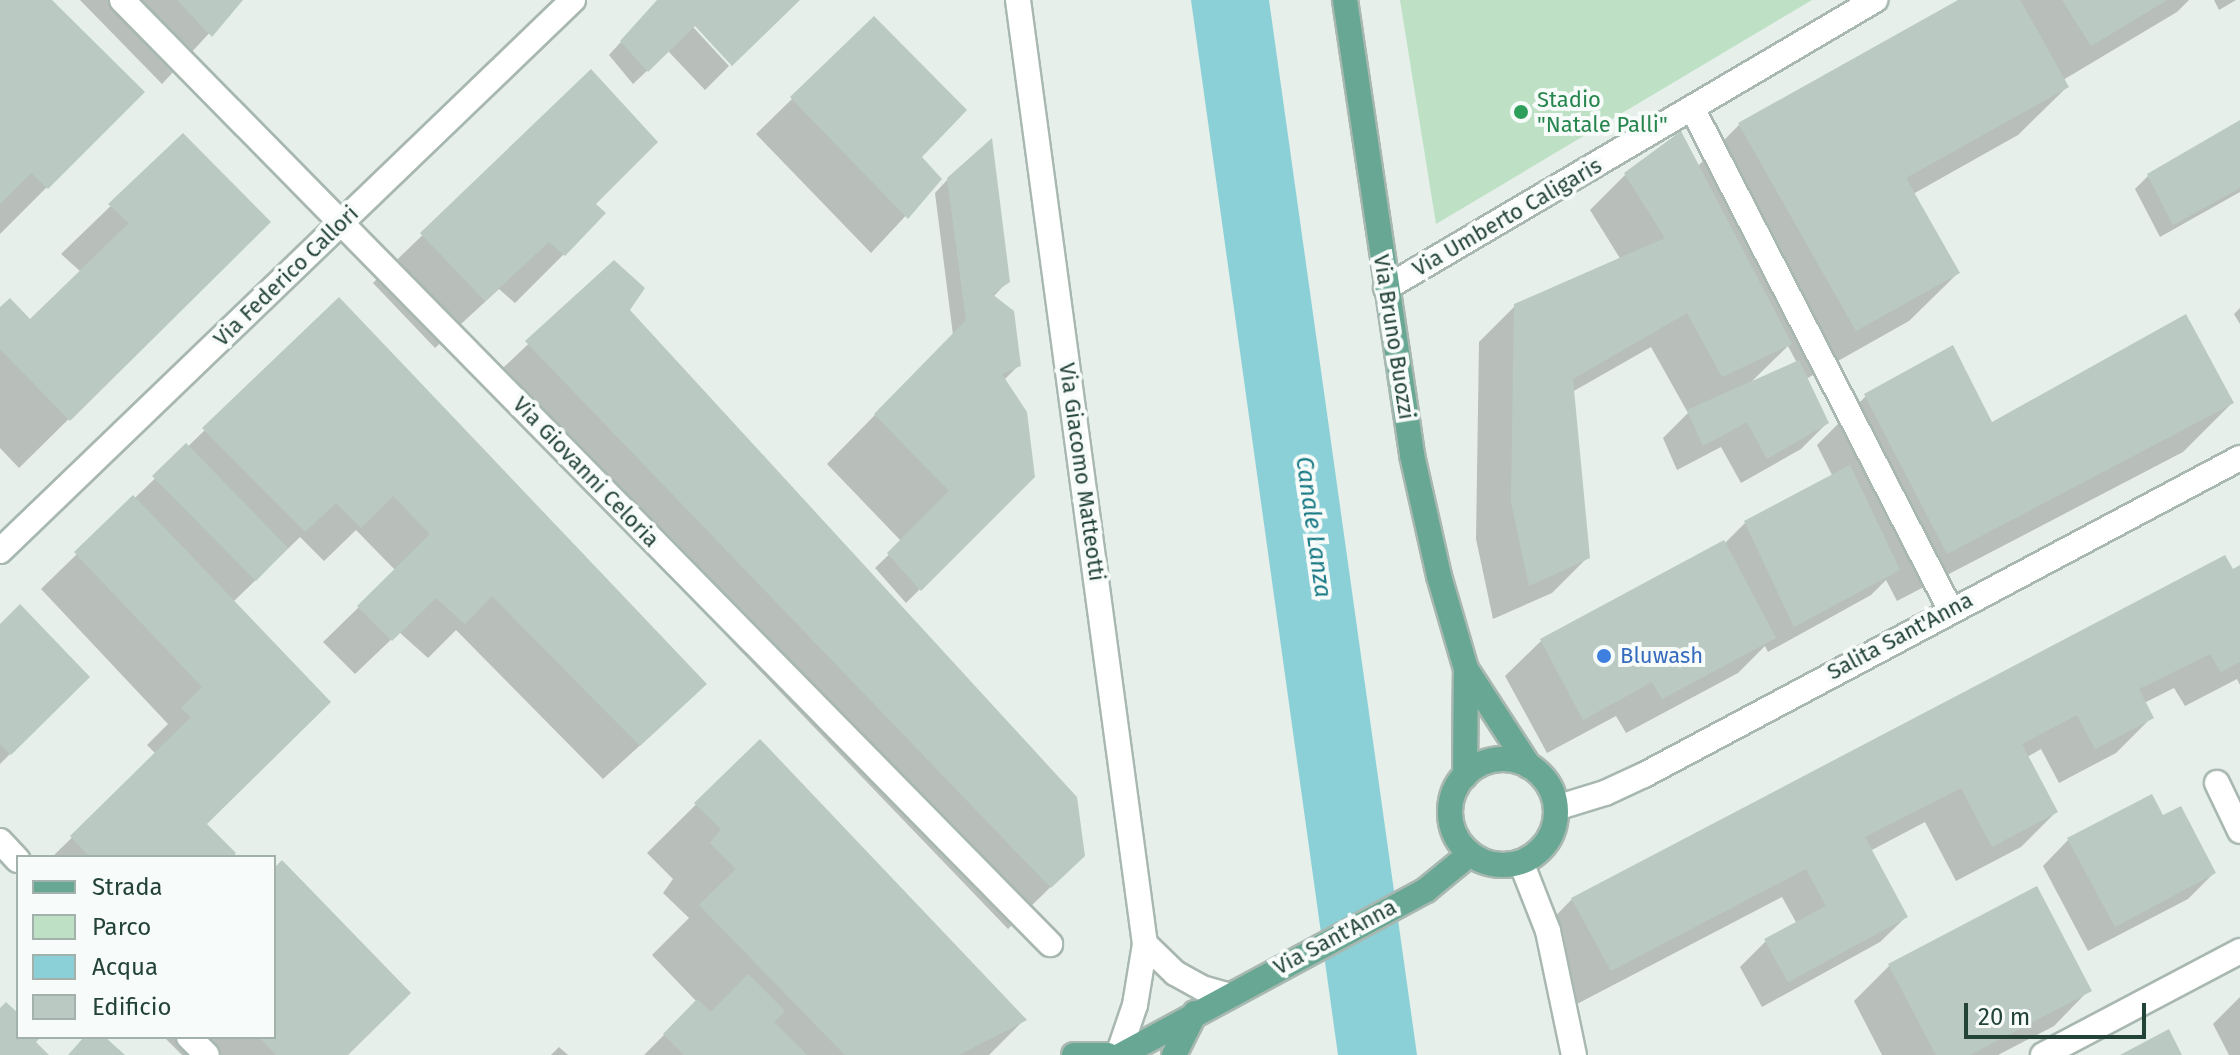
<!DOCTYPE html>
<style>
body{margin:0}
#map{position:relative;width:2240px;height:1055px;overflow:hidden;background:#e6efea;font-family:"Fira Sans",sans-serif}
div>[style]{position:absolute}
.green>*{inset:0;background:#bee1c5}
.water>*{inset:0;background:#8bd0d7}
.shadow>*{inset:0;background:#0003}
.building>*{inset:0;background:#bacac3}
.roads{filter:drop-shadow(2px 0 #a8b8b1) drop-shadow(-2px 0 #a8b8b1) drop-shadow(0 2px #a8b8b1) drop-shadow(0 -2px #a8b8b1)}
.minor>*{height:24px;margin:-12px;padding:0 12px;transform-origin:12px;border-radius:12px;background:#fff}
.tertiary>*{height:24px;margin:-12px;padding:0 12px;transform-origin:12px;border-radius:12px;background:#fff}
.primary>*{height:24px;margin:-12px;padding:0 12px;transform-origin:12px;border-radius:12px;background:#68a793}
.primary>.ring{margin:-12px;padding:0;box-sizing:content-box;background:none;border:24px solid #68a793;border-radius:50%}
.dots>*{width:22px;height:22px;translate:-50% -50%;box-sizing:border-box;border:4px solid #f7fbf9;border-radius:50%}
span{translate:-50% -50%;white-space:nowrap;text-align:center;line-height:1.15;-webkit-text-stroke:8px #f7fbf9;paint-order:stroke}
.leisure-label{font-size:22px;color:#27864d}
.left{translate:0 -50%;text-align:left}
.street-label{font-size:22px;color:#234338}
.shop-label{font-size:22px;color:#366cbe}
.water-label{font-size:24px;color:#187984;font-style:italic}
.legend{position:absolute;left:16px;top:855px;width:260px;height:184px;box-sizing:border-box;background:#f7fbf9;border:2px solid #a2b1ac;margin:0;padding:10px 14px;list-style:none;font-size:24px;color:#234338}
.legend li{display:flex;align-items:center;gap:16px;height:40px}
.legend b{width:40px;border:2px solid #a2b1ac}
.scale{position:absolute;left:1964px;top:1003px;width:182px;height:36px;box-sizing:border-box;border:4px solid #234338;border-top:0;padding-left:10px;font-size:24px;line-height:28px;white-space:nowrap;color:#234338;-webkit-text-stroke:6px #f7fbf9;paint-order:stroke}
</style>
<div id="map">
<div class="green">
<div style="clip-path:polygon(1400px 0,1812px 0,1436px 224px)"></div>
</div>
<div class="water">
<div style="clip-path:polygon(1191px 0,1269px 0,1417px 1055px,1338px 1055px)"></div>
</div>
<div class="shadow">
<div style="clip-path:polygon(0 0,49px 0,142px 92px,0 234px)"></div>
<div style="clip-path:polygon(80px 0,240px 0,162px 84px)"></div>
<div style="clip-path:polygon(659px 0,798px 0,696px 25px,693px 27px,729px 66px,705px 90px,668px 51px,633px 84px,609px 55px)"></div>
<div style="clip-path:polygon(evenodd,1962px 0,2189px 0,2177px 12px,2063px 80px,2067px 87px,2018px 135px,1913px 194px,1958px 273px,1909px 321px,1806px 379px,1827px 423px,1801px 449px,1741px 483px,1721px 447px,1677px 470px,1663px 438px,1688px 413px,1651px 347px,1572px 392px,1588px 557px,1552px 593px,1493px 619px,1476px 539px,1479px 342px,1515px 306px,1621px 260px,1590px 210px,1625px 175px,1697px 167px,1739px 125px,1962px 0,1788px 346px,1797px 363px,1749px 384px,1788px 346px)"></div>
<div style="clip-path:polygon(2214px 0,2236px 0,2219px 10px)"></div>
<div style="clip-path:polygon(874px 19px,919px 156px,940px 179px,871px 253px,756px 134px)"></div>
<div style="clip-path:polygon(591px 72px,593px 204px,564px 254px,515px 303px,499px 289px,435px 348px,373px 283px)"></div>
<div style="clip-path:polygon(2240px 123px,2240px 192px,2160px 237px,2135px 189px,2148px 176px)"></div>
<div style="clip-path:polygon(183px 136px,219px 271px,19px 468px,0 448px,0 310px,30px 322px,81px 272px,61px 254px)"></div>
<div style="clip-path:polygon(948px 179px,1008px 281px,993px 297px,1019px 365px,1003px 381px,1033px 476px,906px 603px,875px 568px,902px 542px,827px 464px,953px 335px,935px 193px)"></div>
<div style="clip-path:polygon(614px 263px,627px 310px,1083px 855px,1008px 929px,485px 385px)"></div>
<div style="clip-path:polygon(339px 300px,669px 719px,603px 779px,456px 630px,428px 658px,399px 632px,355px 674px,323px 642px,396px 571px,356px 530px,324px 561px,300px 537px,233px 602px,205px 824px,230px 857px,52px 857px,157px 755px,147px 745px,168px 724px,41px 589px)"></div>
<div style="clip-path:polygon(2240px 308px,2240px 324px,2234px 314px)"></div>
<div style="clip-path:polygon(1866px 396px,1991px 425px,2232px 403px,2183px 452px,1897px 601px,1886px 580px,1871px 595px,1768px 652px,1765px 646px,1738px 673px,1626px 733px,1616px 716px,1547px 753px,1505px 676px,1541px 641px,1724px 544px,1745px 523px,1833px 477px,1817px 445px)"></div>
<div style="clip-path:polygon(2240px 567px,2240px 685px,2237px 679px,2185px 706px,2174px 688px,2144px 703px,2151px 718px,2116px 753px,2059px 783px,2041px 749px,2027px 757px,2056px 812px,2021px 847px,1956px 881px,1925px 822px,1870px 851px,1906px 917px,1880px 942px,1762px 1007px,1740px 967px,1766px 941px,1797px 924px,1782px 897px,1575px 1005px,1537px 935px,1572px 899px)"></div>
<div style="clip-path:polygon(0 626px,87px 677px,0 764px)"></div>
<div style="clip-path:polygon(759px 742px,1024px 1020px,989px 1055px,644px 1055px,697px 1002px,652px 955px,689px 918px,663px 893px,673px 879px,647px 853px)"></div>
<div style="clip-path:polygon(2068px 840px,2214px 873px,2188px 899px,2088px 951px,2043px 866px)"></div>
<div style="clip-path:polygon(274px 871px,346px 1055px,182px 1055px,164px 1037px,274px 1037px)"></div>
<div style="clip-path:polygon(1889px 966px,2089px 990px,2054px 1026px,1998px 1055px,1882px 1055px,1854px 1001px)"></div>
<div style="clip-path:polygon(2240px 997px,2240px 1055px,2229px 1055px,2213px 1024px)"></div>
<div style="clip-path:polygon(559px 1047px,568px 1055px,551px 1055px)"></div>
</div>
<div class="building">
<div style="clip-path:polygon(0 0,52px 0,145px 92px,48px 189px,31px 173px,0 204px)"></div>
<div style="clip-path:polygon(177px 0,243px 0,212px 37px)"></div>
<div style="clip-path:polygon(657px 0,800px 0,732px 66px,695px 26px,648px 72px,620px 41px)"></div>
<div style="clip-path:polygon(1958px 0,2020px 0,2069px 87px,1906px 178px,1960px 273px,1856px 331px,1738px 123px)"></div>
<div style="clip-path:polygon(2062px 0,2167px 0,2091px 46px)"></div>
<div style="clip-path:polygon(874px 16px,967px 110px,922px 157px,942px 179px,908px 219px,790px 97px)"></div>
<div style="clip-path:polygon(591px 69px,658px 142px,596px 204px,606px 213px,565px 256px,549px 242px,485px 301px,420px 233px)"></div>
<div style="clip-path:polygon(2240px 120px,2240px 188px,2173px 225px,2147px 174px)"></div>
<div style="clip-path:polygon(1681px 131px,1792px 344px,1722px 377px,1687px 313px,1573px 379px,1590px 558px,1529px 586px,1511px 502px,1514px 304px,1665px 238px,1624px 173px)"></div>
<div style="clip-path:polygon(183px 133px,271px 222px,70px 421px,0 349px,0 307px,10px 298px,30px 319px,129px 223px,108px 204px)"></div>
<div style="clip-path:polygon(992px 138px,1010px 282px,992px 294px,1014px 311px,1021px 366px,1002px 374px,1027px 412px,1035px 477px,921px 591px,887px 553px,949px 491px,874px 414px,966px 320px,947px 178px)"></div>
<div style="clip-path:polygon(614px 260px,645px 288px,630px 310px,1077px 797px,1085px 856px,1051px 888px,525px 341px)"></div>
<div style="clip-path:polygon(339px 297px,707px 684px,640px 746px,492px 596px,465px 624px,436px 598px,392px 641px,357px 606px,430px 534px,393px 496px,361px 528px,336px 503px,305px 532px,202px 428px)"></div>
<div style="clip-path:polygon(2186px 314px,2234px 403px,1947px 554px,1864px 394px,1953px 345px,1992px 422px)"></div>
<div style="clip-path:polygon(1799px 360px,1829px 423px,1767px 459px,1747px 422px,1703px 446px,1687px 410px)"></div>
<div style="clip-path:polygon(186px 443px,288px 548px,256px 581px,152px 476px)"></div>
<div style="clip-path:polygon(1850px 465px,1900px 570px,1794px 627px,1744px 521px)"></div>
<div style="clip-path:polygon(133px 495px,331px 702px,207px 824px,236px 853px,233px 857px,90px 857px,70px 836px,191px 717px,181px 708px,202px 687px,74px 552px)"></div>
<div style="clip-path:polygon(1724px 540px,1776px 638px,1662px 699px,1652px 682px,1583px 720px,1540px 639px)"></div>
<div style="clip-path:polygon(2225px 555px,2233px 569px,2240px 565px,2240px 662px,2221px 672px,2210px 654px,2139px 689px,2154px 718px,2095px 749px,2077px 715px,2022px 744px,2058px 812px,1992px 847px,1961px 788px,1865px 837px,1908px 917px,1788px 982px,1764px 939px,1826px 906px,1806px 869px,1611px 971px,1571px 898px)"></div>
<div style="clip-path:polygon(20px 604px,90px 677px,11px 755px,0 744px,0 624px)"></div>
<div style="clip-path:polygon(760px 739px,1027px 1020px,959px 1055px,845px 1055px,699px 905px,736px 869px,710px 843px,721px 829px,694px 803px)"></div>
<div style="clip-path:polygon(2152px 794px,2163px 815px,2181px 806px,2216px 873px,2115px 927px,2067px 838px)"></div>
<div style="clip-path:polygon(282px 860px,411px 993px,348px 1055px,276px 1055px,259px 1037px,274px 1037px,274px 868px)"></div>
<div style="clip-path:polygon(2037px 886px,2092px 991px,1970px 1055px,1936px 1055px,1888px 964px)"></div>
<div style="clip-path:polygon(748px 974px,785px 1011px,774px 1022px,807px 1055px,684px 1055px,663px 1034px,697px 999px,711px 1012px)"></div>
<div style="clip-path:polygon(6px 1002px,18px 1013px,18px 1037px,41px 1037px,36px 1042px,49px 1055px,0 1055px,0 1008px)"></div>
<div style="clip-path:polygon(2169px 1029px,2182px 1055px,2120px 1055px)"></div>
<div style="clip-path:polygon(84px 1037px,105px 1037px,125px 1055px,68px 1055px)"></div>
</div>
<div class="roads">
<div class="minor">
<div style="left:122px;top:0;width:1324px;rotate:45.49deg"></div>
<div style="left:1018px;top:0;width:953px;rotate:82.34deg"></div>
<div style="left:1145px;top:944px;width:62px;rotate:99.3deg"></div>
<div style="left:1135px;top:1005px;width:53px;rotate:108.8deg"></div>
<div style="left:1692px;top:108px;width:564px;rotate:62.75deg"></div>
<div style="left:1386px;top:288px;width:568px;rotate:-30.5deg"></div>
<div style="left:0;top:551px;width:795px;rotate:-43.88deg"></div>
<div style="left:2217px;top:783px;width:53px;rotate:64.4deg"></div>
<div style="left:0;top:841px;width:26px;rotate:47deg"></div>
<div style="left:1521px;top:862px;width:74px;rotate:68.6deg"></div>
<div style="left:1548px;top:931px;width:127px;rotate:78.2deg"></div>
<div style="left:1145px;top:944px;width:42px;rotate:44deg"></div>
<div style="left:1175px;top:973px;width:31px;rotate:29deg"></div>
<div style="left:1202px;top:988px;width:25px;rotate:16deg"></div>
<div style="left:189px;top:1037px;width:25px;rotate:45deg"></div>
<div style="left:2043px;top:1055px;width:223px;rotate:-27.8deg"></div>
</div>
<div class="tertiary">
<div style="left:1556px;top:808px;width:51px;rotate:-17deg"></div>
<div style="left:1605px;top:793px;width:43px;rotate:-24.8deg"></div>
<div style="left:1644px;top:775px;width:675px;rotate:-28.01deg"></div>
</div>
<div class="primary">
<div style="left:1345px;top:0;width:460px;rotate:81.6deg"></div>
<div style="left:1412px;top:455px;width:124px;rotate:77.4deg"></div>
<div style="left:1439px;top:576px;width:97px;rotate:73.8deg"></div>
<div style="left:1466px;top:669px;width:116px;rotate:57deg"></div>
<div class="ring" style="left:1450px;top:759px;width:82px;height:82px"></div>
<div style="left:1465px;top:776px;width:107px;rotate:-89.5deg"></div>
<div style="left:1074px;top:1055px;width:34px"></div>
<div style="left:1121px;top:1055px;width:347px;rotate:-28.4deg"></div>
<div style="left:1426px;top:890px;width:57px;rotate:-39.3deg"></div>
<div style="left:1174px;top:1055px;width:47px;rotate:-63.4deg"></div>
</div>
</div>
<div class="dots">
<div style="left:1521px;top:112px;background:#2e9e5b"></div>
<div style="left:1604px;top:656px;background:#3f7fe0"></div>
</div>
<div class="leisure-label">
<span class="left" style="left:1537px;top:112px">Stadio<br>"Natale Palli"</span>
</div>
<div class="street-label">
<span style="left:1507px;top:217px;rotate:-30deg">Via Umberto Caligaris</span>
<span style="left:286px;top:276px;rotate:-44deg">Via Federico Callori</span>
<span style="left:1394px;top:337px;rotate:81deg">Via Bruno Buozzi</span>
<span style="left:586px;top:472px;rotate:46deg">Via Giovanni Celoria</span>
<span style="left:1082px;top:472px;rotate:82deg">Via Giacomo Matteotti</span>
<span style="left:1900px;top:636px;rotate:-28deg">Salita Sant'Anna</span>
<span style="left:1335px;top:937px;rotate:-28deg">Via Sant'Anna</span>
</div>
<div class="shop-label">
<span class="left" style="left:1620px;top:656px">Bluwash</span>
</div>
<div class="water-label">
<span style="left:1313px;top:527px;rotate:82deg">Canale Lanza</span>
</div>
<ul class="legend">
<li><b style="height:10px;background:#68a793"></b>Strada</li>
<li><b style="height:22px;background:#bee1c5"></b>Parco</li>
<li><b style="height:22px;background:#8bd0d7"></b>Acqua</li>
<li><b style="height:22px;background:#bacac3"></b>Edificio</li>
</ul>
<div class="scale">20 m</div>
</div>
